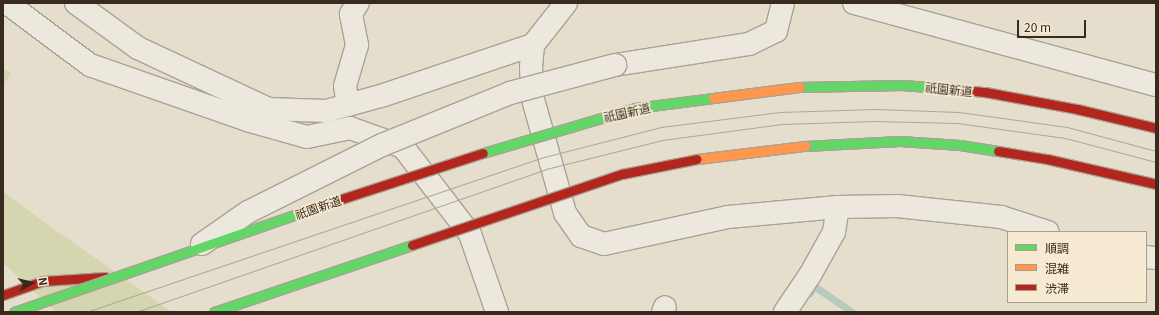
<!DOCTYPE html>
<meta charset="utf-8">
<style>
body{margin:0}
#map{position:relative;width:1159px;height:315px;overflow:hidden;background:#e5decd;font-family:Georgia,"Noto Sans JP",serif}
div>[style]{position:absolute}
.green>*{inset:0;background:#d5d5af}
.stream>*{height:7px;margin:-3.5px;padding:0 3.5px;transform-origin:3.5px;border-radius:3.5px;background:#b8cabe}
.roads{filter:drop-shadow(1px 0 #aaa296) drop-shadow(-1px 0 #aaa296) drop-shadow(0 1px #aaa296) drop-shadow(0 -1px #aaa296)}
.street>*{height:22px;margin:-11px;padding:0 11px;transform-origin:11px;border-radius:11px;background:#ede8de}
.fast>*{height:9px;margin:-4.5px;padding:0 4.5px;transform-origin:4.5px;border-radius:4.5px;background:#63d668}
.jam>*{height:9px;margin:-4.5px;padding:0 4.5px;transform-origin:4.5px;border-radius:4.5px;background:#b3261e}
.tram>*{height:1px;margin:-0.5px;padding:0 0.5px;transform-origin:0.5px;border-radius:0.5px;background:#aca79e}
.bridges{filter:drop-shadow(1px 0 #aaa296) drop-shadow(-1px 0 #aaa296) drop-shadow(0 1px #aaa296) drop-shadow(0 -1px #aaa296)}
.street-bridge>*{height:22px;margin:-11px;padding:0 11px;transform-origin:11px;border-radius:11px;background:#ede8de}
.fast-bridge>*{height:9px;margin:-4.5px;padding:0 4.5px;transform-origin:4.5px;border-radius:4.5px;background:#63d668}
.slow-bridge>*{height:9px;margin:-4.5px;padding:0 4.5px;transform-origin:4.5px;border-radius:4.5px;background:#ff974d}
.jam-bridge>*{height:9px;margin:-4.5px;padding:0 4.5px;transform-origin:4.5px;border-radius:4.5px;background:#b3261e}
span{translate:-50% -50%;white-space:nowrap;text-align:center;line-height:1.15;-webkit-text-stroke:3px #f6ebd2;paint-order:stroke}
.street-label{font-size:12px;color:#392a1e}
.frame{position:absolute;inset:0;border:4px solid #392a1e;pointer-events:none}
.legend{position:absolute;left:1007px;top:231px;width:140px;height:72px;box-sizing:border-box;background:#f6ebd2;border:1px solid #aa9e8a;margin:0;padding:5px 7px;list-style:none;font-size:12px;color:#392a1e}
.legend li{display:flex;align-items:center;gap:8px;height:20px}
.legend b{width:20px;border:1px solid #aa9e8a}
.north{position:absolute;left:12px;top:263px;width:40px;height:40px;-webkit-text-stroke:3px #f6ebd2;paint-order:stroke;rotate:82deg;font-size:11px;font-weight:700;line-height:16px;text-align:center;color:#392a1e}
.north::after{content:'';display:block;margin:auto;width:14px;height:18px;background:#392a1e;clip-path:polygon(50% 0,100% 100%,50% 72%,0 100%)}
.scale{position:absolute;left:1017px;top:20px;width:69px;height:18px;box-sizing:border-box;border:2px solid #392a1e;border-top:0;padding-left:5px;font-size:12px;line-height:14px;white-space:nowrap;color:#392a1e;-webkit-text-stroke:3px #f6ebd2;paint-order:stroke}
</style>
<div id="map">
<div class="green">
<div style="clip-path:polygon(3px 68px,11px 74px,3px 84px)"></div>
<div style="clip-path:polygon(3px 192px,54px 229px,172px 312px,56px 312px,3px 263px)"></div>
</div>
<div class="stream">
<div style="left:810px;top:293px;width:8px;rotate:-60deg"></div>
<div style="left:814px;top:286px;width:46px;rotate:34.4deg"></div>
</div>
<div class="roads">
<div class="street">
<div style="left:7px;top:3px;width:104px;rotate:36.8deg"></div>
<div style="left:90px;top:65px;width:170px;rotate:19.3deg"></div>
<div style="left:250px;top:121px;width:59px;rotate:15.7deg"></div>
<div style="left:307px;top:137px;width:44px;rotate:-11.8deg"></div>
<div style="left:350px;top:128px;width:56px;rotate:19.7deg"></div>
<div style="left:403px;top:147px;width:110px;rotate:52.4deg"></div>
<div style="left:470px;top:234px;width:83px;rotate:70.9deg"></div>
<div style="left:76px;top:3px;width:77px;rotate:36deg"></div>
<div style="left:138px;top:48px;width:144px;rotate:25.1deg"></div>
<div style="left:268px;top:109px;width:58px;rotate:2deg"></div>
<div style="left:326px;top:111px;width:60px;rotate:-15.4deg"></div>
<div style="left:384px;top:95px;width:157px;rotate:-18.6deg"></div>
<div style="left:566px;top:3px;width:53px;rotate:128.2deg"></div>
<div style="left:533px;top:45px;width:21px;rotate:95deg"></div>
<div style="left:531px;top:66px;width:30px;rotate:88deg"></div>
<div style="left:532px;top:96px;width:122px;rotate:74.2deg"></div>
<div style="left:565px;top:213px;width:28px;rotate:55deg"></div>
<div style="left:581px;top:236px;width:24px;rotate:19deg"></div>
<div style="left:604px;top:244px;width:127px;rotate:-12.3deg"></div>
<div style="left:728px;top:217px;width:110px;rotate:-5.2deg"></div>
<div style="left:838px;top:207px;width:59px;rotate:-1deg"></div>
<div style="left:897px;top:206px;width:105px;rotate:6deg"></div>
<div style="left:1001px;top:217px;width:49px;rotate:17.7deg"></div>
<div style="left:854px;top:3px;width:313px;rotate:15.2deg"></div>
<div style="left:615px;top:65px;width:136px;rotate:-8.9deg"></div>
<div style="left:749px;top:44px;width:30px;rotate:-26deg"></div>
<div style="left:776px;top:31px;width:29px;rotate:-76deg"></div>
<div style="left:348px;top:105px;width:19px;rotate:-99deg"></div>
<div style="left:345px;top:86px;width:43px;rotate:-73.7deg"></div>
<div style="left:357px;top:45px;width:32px;rotate:-101deg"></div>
<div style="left:351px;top:14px;width:13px;rotate:-58deg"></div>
<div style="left:1146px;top:257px;width:10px;rotate:6deg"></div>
<div style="left:663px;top:312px;width:5px;rotate:-68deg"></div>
<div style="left:785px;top:312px;width:45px;rotate:-56deg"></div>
<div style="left:810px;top:275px;width:49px;rotate:-60.8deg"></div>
<div style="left:834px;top:232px;width:25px;rotate:-81deg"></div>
</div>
<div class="fast">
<div style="left:799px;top:87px;width:103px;rotate:-1.1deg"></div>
<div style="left:902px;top:85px;width:53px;rotate:4.3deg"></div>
<div style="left:805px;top:146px;width:95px;rotate:-3deg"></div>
<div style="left:900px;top:141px;width:60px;rotate:3.8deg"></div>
<div style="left:960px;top:145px;width:38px;rotate:9deg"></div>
</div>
<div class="jam">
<div style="left:955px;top:89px;width:30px;rotate:6deg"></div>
<div style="left:985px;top:92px;width:94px;rotate:10.5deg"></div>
<div style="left:1077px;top:109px;width:81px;rotate:13.5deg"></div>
<div style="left:998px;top:151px;width:50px;rotate:9.3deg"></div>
<div style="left:1047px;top:159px;width:112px;rotate:12.9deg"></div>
<div style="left:3px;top:295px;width:42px;rotate:-19.3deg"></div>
<div style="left:43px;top:281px;width:62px;rotate:-3.7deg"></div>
</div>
</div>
<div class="tram">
<div style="left:86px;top:312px;width:484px;rotate:-18.7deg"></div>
<div style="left:544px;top:157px;width:121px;rotate:-14.4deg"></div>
<div style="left:661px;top:127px;width:120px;rotate:-7.2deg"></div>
<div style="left:780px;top:112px;width:95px;rotate:-1.8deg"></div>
<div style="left:875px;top:109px;width:84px;rotate:2deg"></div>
<div style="left:959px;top:112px;width:109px;rotate:7.9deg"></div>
<div style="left:1067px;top:127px;width:92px;rotate:15.1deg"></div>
<div style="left:136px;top:312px;width:434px;rotate:-19.2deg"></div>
<div style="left:546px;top:169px;width:120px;rotate:-14deg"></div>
<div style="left:662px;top:140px;width:121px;rotate:-7.6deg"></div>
<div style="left:782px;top:124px;width:91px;rotate:-1.9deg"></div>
<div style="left:873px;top:121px;width:84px;rotate:1.4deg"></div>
<div style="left:957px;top:123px;width:109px;rotate:7.9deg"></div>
<div style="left:1065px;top:138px;width:94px;rotate:14.8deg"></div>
</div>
<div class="bridges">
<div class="street-bridge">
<div style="left:202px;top:244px;width:56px;rotate:-34.8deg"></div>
<div style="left:248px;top:212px;width:150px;rotate:-26.6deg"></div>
<div style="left:382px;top:145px;width:138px;rotate:-22.1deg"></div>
<div style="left:510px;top:93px;width:109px;rotate:-14.9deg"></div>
</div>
<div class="fast-bridge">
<div style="left:483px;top:153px;width:159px;rotate:-16.5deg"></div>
<div style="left:635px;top:108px;width:79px;rotate:-7.3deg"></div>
<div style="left:14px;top:312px;width:327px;rotate:-19.1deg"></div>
<div style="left:214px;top:312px;width:209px;rotate:-18.7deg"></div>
</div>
<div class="slow-bridge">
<div style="left:713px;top:98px;width:87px;rotate:-7.3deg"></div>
<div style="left:697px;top:159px;width:109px;rotate:-6.9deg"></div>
</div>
<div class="jam-bridge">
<div style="left:323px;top:205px;width:168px;rotate:-18deg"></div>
<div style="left:412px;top:245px;width:222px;rotate:-18.7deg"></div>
<div style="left:622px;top:174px;width:76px;rotate:-11.3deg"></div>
</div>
</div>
<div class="street-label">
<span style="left:949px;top:89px;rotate:5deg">祇園新道</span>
<span style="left:627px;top:112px;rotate:-13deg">祇園新道</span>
<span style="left:318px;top:207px;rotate:-19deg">祇園新道</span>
</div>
<div class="frame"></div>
<ul class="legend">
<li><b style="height:5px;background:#63d668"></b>順調</li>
<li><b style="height:5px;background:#ff974d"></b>混雑</li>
<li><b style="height:5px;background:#b3261e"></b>渋滞</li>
</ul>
<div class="north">N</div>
<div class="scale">20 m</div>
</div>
